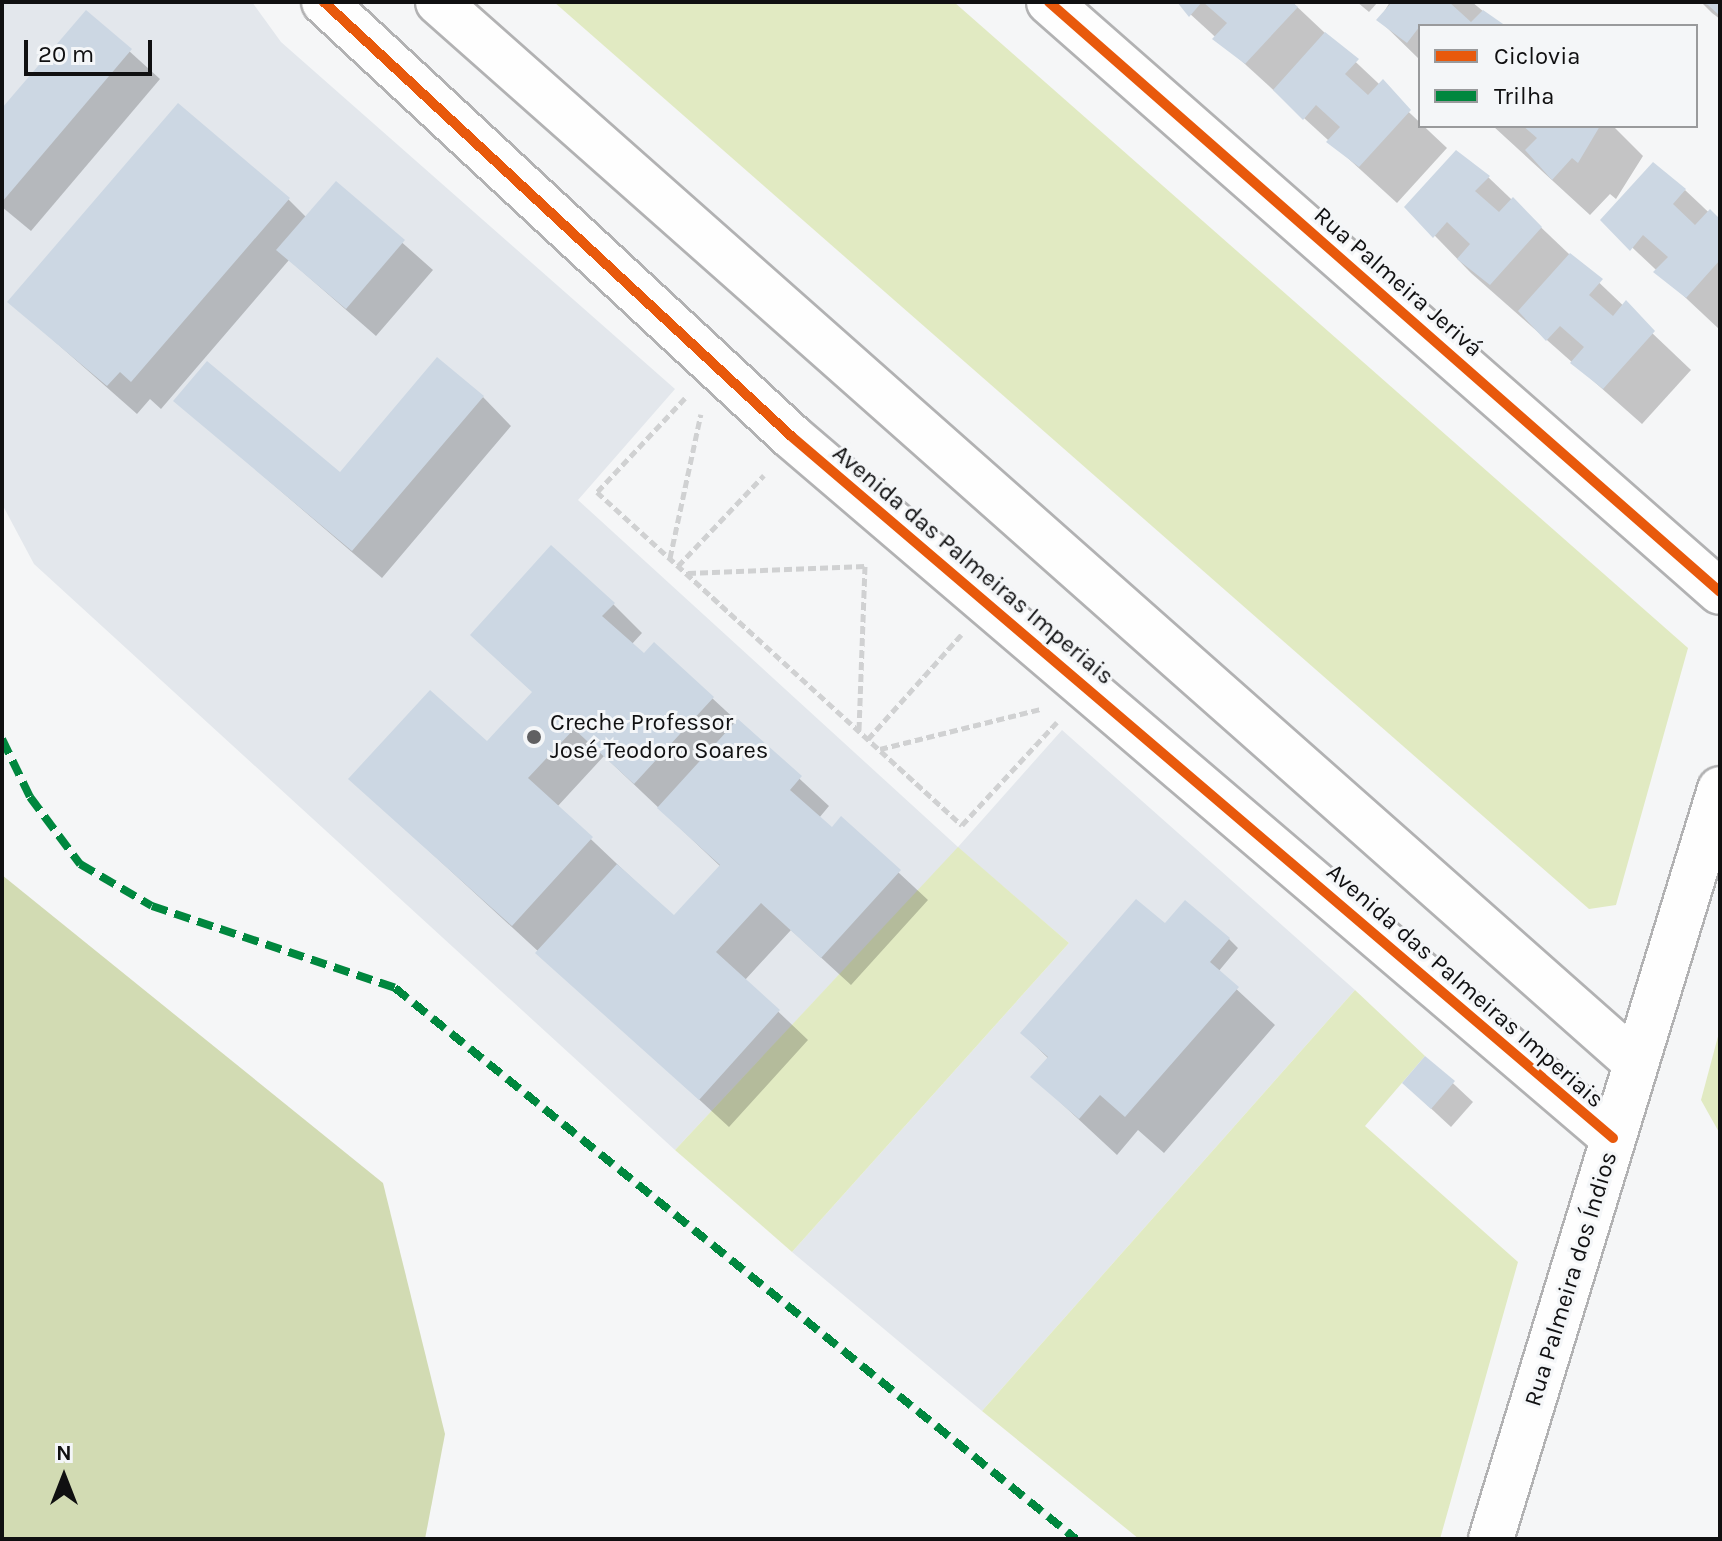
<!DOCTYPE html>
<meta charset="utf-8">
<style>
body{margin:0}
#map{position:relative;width:1722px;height:1541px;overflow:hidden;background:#f5f6f7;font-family:Karla,sans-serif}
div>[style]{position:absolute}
.built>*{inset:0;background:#e3e7ec}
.green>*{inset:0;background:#e1eac2}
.forest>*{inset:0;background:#d2dbb3}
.shadow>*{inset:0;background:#0003}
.building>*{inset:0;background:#ccd7e3}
.path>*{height:5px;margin-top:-2.5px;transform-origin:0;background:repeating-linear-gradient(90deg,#d0d1d2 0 8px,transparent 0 12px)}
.roads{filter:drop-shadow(2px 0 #b2b2b3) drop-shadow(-2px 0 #b2b2b3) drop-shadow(0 2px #b2b2b3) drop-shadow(0 -2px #b2b2b3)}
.street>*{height:44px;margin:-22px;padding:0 22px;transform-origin:22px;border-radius:22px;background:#fefefe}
.quiet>*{height:8px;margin-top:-4px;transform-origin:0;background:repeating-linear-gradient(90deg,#00873e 0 16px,transparent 0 24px)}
.cycleway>*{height:10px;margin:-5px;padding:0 5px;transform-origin:5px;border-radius:5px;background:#e8590c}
.dots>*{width:22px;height:22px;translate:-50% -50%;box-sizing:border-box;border:4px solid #f4f6f8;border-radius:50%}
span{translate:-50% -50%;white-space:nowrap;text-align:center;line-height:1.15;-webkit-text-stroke:6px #f4f6f8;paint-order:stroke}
.street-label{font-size:24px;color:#101011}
.poi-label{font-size:24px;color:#101011}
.left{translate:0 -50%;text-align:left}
.frame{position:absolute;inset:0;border:4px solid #101011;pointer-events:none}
.legend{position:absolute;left:1418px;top:24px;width:280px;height:104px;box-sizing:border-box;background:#f4f6f8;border:2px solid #999a9c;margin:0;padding:10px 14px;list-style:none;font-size:24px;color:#101011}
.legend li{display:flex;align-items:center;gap:16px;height:40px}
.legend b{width:40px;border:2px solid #999a9c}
.north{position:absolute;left:24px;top:1437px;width:80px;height:80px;-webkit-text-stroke:6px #f4f6f8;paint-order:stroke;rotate:0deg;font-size:22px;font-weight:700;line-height:32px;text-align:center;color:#101011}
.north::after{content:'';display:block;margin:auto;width:28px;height:36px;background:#101011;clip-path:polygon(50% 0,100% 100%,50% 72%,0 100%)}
.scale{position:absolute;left:24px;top:40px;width:128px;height:36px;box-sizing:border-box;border:4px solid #101011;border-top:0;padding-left:10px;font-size:24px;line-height:28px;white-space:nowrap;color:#101011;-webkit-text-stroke:6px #f4f6f8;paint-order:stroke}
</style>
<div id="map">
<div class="built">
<div style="clip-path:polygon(2px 2px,252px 2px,281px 42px,675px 389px,578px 500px,958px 847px,1062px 730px,1355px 990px,982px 1411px,792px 1252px,1069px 943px,958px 848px,675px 1150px,34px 564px,2px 504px)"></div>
</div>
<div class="green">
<div style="clip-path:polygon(554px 2px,954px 2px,1688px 648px,1616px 905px,1589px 909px)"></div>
<div style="clip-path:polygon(958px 847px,1069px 943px,792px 1252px,675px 1150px)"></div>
<div style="clip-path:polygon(1355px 990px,1425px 1056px,1365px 1126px,1518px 1262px,1440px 1539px,1139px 1539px,982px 1411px)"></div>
<div style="clip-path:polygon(1720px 1029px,1720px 1134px,1701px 1100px)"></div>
</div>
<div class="forest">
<div style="clip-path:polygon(2px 875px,383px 1183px,445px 1434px,425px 1539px,2px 1539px)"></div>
</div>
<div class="shadow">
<div style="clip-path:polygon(1177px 2px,1292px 2px,1447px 148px,1397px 203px)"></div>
<div style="clip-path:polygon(1357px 2px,1378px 2px,1369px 12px)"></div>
<div style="clip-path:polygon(1390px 2px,1472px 2px,1501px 26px,1420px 26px,1420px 60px,1379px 20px)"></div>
<div style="clip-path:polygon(1701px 2px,1720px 2px,1720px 19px,1712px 13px)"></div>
<div style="clip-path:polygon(86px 12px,160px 79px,31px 231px,2px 207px,2px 112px)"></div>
<div style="clip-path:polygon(1493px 126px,1613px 126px,1643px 156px,1616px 199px,1610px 194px,1590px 215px)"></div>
<div style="clip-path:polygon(1488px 177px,1691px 370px,1642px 424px,1471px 273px,1407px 207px)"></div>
<div style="clip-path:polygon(336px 184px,433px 270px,376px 336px,289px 260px,161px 409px,150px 399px,137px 414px,10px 302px,288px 199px,307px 218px)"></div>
<div style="clip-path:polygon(1685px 190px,1720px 223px,1720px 330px,1603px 220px)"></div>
<div style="clip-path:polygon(483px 397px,511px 426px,382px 578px,176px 401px,340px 475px)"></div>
<div style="clip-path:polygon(evenodd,613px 604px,642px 633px,631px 645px,712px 698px,829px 806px,819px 818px,832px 830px,841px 819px,928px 900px,851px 985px,791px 930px,745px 980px,808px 1040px,729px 1127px,351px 779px,487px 744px,534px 693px,501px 663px,613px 604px,604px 756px,721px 867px,674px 918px,557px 807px,604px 756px)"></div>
<div style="clip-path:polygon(1172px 932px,1229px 939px,1238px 948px,1218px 972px,1275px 1025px,1164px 1153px,1138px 1130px,1117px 1155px,1033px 1077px,1049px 1059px,1022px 1033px)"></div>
<div style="clip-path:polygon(1426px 1058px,1473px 1102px,1451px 1127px,1424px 1102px)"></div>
</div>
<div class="building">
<div style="clip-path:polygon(1177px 2px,1202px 2px,1189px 17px)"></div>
<div style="clip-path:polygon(1203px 2px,1292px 2px,1298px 7px,1245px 64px,1212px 39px,1227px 23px)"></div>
<div style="clip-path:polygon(1392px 2px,1449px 2px,1471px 22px,1483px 10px,1506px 26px,1420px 26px,1407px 43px,1376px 20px)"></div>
<div style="clip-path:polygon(1700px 2px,1720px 2px,1720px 16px,1708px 5px)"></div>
<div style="clip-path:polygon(86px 10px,132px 49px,2px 202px,2px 108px)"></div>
<div style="clip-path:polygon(1325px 32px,1359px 59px,1345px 74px,1368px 95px,1383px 79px,1411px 110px,1359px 167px,1326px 142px,1340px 127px,1316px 105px,1303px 120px,1273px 90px)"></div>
<div style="clip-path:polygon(178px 103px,290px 198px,131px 382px,120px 372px,107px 386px,7px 302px)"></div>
<div style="clip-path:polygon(1523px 126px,1600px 126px,1578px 163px,1572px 158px,1552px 180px,1525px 150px,1537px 138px)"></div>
<div style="clip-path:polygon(1456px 150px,1490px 176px,1475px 191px,1499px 212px,1513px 197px,1542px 227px,1490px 285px,1457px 259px,1470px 244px,1447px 222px,1433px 238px,1404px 207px)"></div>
<div style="clip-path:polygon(1653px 162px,1686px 189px,1673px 204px,1695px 225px,1710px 209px,1719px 218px,1720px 260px,1686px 298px,1653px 272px,1668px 257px,1643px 235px,1630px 251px,1600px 220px)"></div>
<div style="clip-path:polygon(336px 181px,405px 240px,346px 309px,276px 250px)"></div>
<div style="clip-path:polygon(1570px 253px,1603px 279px,1589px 295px,1613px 316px,1626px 300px,1655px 331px,1603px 389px,1570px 363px,1584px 347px,1560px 326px,1546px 341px,1518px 311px)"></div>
<div style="clip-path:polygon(437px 357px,484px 396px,352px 551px,173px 401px,207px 361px,340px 472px)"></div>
<div style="clip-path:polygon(551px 545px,615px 603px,602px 616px,644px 653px,654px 642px,714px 697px,634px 784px,574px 729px,528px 778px,593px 837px,512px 926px,348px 779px,430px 690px,487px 741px,532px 692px,470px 635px)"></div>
<div style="clip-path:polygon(738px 719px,802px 776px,790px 790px,832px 827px,841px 816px,901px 870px,821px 958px,761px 903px,716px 952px,780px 1010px,699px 1100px,535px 953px,617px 864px,674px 915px,720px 865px,657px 808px)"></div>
<div style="clip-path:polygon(1136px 899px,1165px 923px,1185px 900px,1230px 938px,1210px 962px,1239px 987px,1125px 1117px,1100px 1095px,1079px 1119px,1030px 1077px,1048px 1057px,1020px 1033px)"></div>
<div style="clip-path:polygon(1425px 1056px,1455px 1081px,1431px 1109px,1402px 1083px)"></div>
</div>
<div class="path">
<div style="left:685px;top:398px;width:129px;rotate:133.1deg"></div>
<div style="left:597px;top:492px;width:494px;rotate:42.4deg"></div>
<div style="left:962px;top:825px;width:140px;rotate:-47.3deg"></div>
<div style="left:670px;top:558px;width:147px;rotate:-77.9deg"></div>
<div style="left:678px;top:566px;width:125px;rotate:-46.6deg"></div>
<div style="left:688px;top:573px;width:177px;rotate:-2.3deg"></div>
<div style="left:865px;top:566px;width:165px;rotate:92.1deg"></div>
<div style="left:868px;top:739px;width:140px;rotate:-48.2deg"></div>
<div style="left:880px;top:749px;width:166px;rotate:-14deg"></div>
</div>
<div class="roads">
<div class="street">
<div style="left:324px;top:2px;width:638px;rotate:42.9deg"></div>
<div style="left:791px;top:436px;width:1081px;rotate:40.5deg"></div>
<div style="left:438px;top:2px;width:1600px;rotate:41.53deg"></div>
<div style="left:1049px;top:2px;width:893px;rotate:41.32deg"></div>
<div style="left:1491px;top:1539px;width:784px;rotate:-73.02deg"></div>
</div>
</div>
<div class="quiet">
<div style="left:2px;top:739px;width:64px;rotate:64.2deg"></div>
<div style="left:30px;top:797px;width:84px;rotate:53.3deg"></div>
<div style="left:80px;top:864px;width:83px;rotate:30.3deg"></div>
<div style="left:152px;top:906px;width:256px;rotate:18.6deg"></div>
<div style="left:395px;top:988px;width:876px;rotate:38.98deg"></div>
</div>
<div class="cycleway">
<div style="left:324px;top:2px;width:638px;rotate:42.9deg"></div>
<div style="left:791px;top:436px;width:1081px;rotate:40.5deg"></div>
<div style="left:1049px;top:2px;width:893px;rotate:41.32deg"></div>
</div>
<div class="dots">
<div style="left:534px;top:737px;background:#606062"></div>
</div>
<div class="street-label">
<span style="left:1398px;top:282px;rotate:41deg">Rua Palmeira Jerivá</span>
<span style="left:973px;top:565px;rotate:40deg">Avenida das Palmeiras Imperiais</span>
<span style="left:1465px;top:986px;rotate:41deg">Avenida das Palmeiras Imperiais</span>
<span style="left:1571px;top:1279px;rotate:-73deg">Rua Palmeira dos Índios</span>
</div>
<div class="poi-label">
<span class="left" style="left:550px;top:737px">Creche Professor<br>José Teodoro Soares</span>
</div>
<div class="frame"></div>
<ul class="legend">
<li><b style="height:10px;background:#e8590c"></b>Ciclovia</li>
<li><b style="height:10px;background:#00873e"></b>Trilha</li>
</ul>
<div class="north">N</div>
<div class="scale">20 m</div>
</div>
